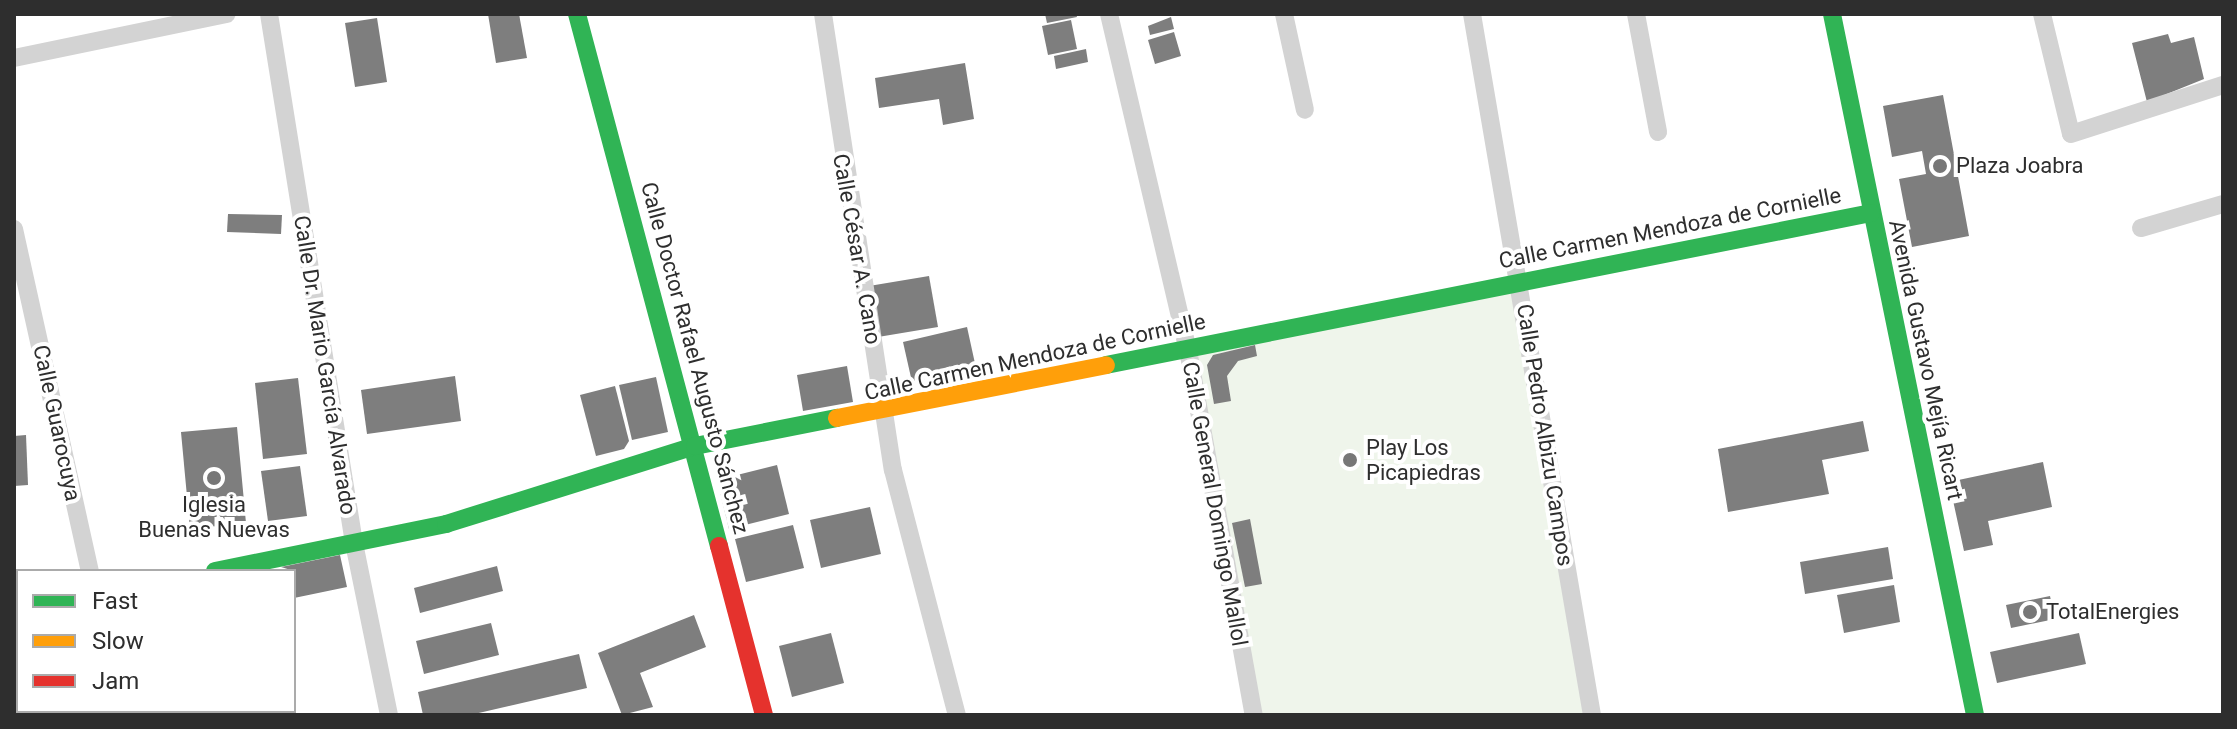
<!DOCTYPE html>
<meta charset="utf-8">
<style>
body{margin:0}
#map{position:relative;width:2237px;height:729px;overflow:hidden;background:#fff;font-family:Roboto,sans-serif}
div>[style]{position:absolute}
.green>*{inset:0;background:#eff5eb}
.building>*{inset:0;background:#7e7e7e}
.street>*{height:18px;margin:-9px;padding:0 9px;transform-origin:9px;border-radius:9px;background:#d3d3d3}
.fast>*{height:18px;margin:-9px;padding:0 9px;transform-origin:9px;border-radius:9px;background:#30b455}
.slow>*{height:18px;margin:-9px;padding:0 9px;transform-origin:9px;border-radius:9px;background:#ff9f0a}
.jam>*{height:18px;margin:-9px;padding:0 9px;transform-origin:9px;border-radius:9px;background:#e5322d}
.dots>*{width:22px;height:22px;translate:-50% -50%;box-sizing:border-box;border:4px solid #fff;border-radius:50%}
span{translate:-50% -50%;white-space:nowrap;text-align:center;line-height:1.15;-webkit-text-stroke:8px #fff;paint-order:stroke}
.poi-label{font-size:22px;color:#2e2e2e}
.left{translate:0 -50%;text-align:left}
.street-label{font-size:22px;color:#2e2e2e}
.frame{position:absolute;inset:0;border:16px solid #2e2e2e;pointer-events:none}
.legend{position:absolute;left:16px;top:569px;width:280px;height:144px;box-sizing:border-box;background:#fff;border:2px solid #ababab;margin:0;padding:10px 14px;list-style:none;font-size:24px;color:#2e2e2e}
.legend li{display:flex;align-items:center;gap:16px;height:40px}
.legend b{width:40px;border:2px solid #ababab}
</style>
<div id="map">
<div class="green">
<div style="clip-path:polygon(1520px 281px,1592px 715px,1254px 715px,1188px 350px)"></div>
</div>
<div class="building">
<div style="clip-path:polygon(488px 14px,519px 14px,527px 58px,496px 63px)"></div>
<div style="clip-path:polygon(1045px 14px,1076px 14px,1077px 17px,1047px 23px)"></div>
<div style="clip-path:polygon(1171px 17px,1174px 29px,1150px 35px,1148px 26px)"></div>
<div style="clip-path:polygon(377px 18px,387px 82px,355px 87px,345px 23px)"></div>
<div style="clip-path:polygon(1071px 20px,1077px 49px,1048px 55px,1042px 26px)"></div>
<div style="clip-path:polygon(1174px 32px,1181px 56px,1155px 64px,1148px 40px)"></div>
<div style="clip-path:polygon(2168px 34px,2171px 43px,2194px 37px,2204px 79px,2147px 102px,2132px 43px)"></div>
<div style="clip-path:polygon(1086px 49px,1088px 62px,1056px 69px,1054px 56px)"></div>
<div style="clip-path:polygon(965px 63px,974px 119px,943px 125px,939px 99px,879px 108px,875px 78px)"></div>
<div style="clip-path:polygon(1943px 95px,1969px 236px,1912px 247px,1899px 179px,1926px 174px,1922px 151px,1892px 157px,1883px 106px)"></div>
<div style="clip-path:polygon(228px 214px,282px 215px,281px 234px,227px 232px)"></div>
<div style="clip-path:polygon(929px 276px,938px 327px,878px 337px,869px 286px)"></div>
<div style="clip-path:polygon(967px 327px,976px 368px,912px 382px,903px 342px)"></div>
<div style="clip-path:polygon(1255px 345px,1257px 356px,1238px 361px,1227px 376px,1231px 401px,1214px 404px,1207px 365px,1213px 355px)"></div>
<div style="clip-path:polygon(847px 366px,853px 402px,803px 411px,797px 375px)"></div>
<div style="clip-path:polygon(455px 376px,461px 421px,367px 434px,361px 390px)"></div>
<div style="clip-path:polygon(656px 377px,668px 432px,632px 440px,619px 385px)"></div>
<div style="clip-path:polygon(298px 378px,307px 454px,263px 459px,255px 383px)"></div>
<div style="clip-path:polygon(615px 386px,629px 441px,624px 449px,596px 456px,580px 395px)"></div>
<div style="clip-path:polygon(1863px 421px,1869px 451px,1822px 460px,1829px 494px,1728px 512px,1718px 449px)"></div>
<div style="clip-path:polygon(237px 427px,246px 523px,190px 529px,181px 432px)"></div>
<div style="clip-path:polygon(26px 435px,28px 485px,14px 486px,14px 436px)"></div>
<div style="clip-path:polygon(2043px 462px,2052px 507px,1988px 521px,1993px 545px,1964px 551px,1949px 482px)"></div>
<div style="clip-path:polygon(777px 465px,789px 514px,729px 529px,717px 480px)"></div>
<div style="clip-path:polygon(300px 466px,307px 516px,268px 521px,261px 471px)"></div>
<div style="clip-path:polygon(870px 507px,881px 554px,821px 568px,810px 520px)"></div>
<div style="clip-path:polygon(1250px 519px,1262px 584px,1245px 587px,1232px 523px)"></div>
<div style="clip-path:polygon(793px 525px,804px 568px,746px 582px,735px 539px)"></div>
<div style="clip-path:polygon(1888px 547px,1893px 579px,1805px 594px,1800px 562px)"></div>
<div style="clip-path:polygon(340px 555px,347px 587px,294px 598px,294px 571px,281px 567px)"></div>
<div style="clip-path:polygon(497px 566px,503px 591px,420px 613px,414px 588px)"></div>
<div style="clip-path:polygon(1894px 585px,1900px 622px,1844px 633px,1837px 595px)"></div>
<div style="clip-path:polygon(2050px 596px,2055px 619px,2011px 628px,2006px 605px)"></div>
<div style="clip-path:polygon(694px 615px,706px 647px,640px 673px,653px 707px,622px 715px,598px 653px)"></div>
<div style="clip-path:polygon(491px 623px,499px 655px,424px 674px,416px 641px)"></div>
<div style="clip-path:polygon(831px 633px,844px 683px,792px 697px,779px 646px)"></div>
<div style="clip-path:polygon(2079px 633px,2086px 664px,1997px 683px,1990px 652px)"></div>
<div style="clip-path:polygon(579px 654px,587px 688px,470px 715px,423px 715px,418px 692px)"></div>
</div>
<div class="street">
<div style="left:269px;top:14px;width:536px;rotate:80.87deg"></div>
<div style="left:354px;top:543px;width:176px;rotate:78.5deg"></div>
<div style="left:823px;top:14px;width:461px;rotate:81.3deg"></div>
<div style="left:893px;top:470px;width:253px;rotate:75.4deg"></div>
<div style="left:1109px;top:14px;width:345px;rotate:76.8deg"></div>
<div style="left:1188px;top:350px;width:371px;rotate:79.8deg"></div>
<div style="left:1284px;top:14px;width:98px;rotate:77.7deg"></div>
<div style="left:1472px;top:14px;width:711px;rotate:80.29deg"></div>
<div style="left:1636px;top:14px;width:120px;rotate:79.4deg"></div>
<div style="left:2042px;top:14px;width:123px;rotate:76.4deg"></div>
<div style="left:2071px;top:134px;width:160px;rotate:-17.9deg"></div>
<div style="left:14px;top:58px;width:217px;rotate:-11.7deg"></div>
<div style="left:2141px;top:228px;width:85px;rotate:-16.3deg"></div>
<div style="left:14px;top:229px;width:350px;rotate:77.5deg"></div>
<div style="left:118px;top:711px;width:4px;rotate:76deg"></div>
</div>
<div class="fast">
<div style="left:577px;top:14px;width:551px;rotate:75.06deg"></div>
<div style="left:1832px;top:14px;width:715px;rotate:78.47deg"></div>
<div style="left:1106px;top:365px;width:780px;rotate:-11.24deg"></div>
<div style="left:215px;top:571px;width:236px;rotate:-11.5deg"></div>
<div style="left:446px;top:524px;width:261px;rotate:-17.4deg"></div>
<div style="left:695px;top:446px;width:145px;rotate:-11.2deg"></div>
<div style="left:14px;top:612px;width:4px;rotate:-14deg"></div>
</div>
<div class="slow">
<div style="left:837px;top:418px;width:274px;rotate:-11.1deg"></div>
</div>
<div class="jam">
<div style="left:719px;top:546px;width:175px;rotate:75.1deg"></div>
</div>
<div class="dots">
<div style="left:1940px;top:166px;background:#777"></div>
<div style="left:1350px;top:460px;background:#777"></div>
<div style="left:214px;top:478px;background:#777"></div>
<div style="left:2030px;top:612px;background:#777"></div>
</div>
<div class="poi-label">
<span class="left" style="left:1956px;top:166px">Plaza Joabra</span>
<span class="left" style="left:1366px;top:460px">Play Los<br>Picapiedras</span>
<span style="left:214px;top:517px">Iglesia<br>Buenas Nuevas</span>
<span class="left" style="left:2046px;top:612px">TotalEnergies</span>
</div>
<div class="street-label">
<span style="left:1670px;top:228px;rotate:-11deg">Calle Carmen Mendoza de Cornielle</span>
<span style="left:857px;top:249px;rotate:80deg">Calle César A. Cano</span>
<span style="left:1035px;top:357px;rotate:-12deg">Calle Carmen Mendoza de Cornielle</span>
<span style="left:695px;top:358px;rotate:75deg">Calle Doctor Rafael Augusto Sánchez</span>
<span style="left:1926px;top:360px;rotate:78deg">Avenida Gustavo Mejía Ricart</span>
<span style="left:325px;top:365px;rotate:81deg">Calle Dr. Mario García Alvarado</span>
<span style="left:57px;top:423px;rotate:78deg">Calle Guarocuya</span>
<span style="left:1545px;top:435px;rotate:81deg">Calle Pedro Albizu Campos</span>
<span style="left:1215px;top:504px;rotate:80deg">Calle General Domingo Mallol</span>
</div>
<div class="frame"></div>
<ul class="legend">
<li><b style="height:10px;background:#30b455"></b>Fast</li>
<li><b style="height:10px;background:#ff9f0a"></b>Slow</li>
<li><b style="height:10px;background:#e5322d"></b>Jam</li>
</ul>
</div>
